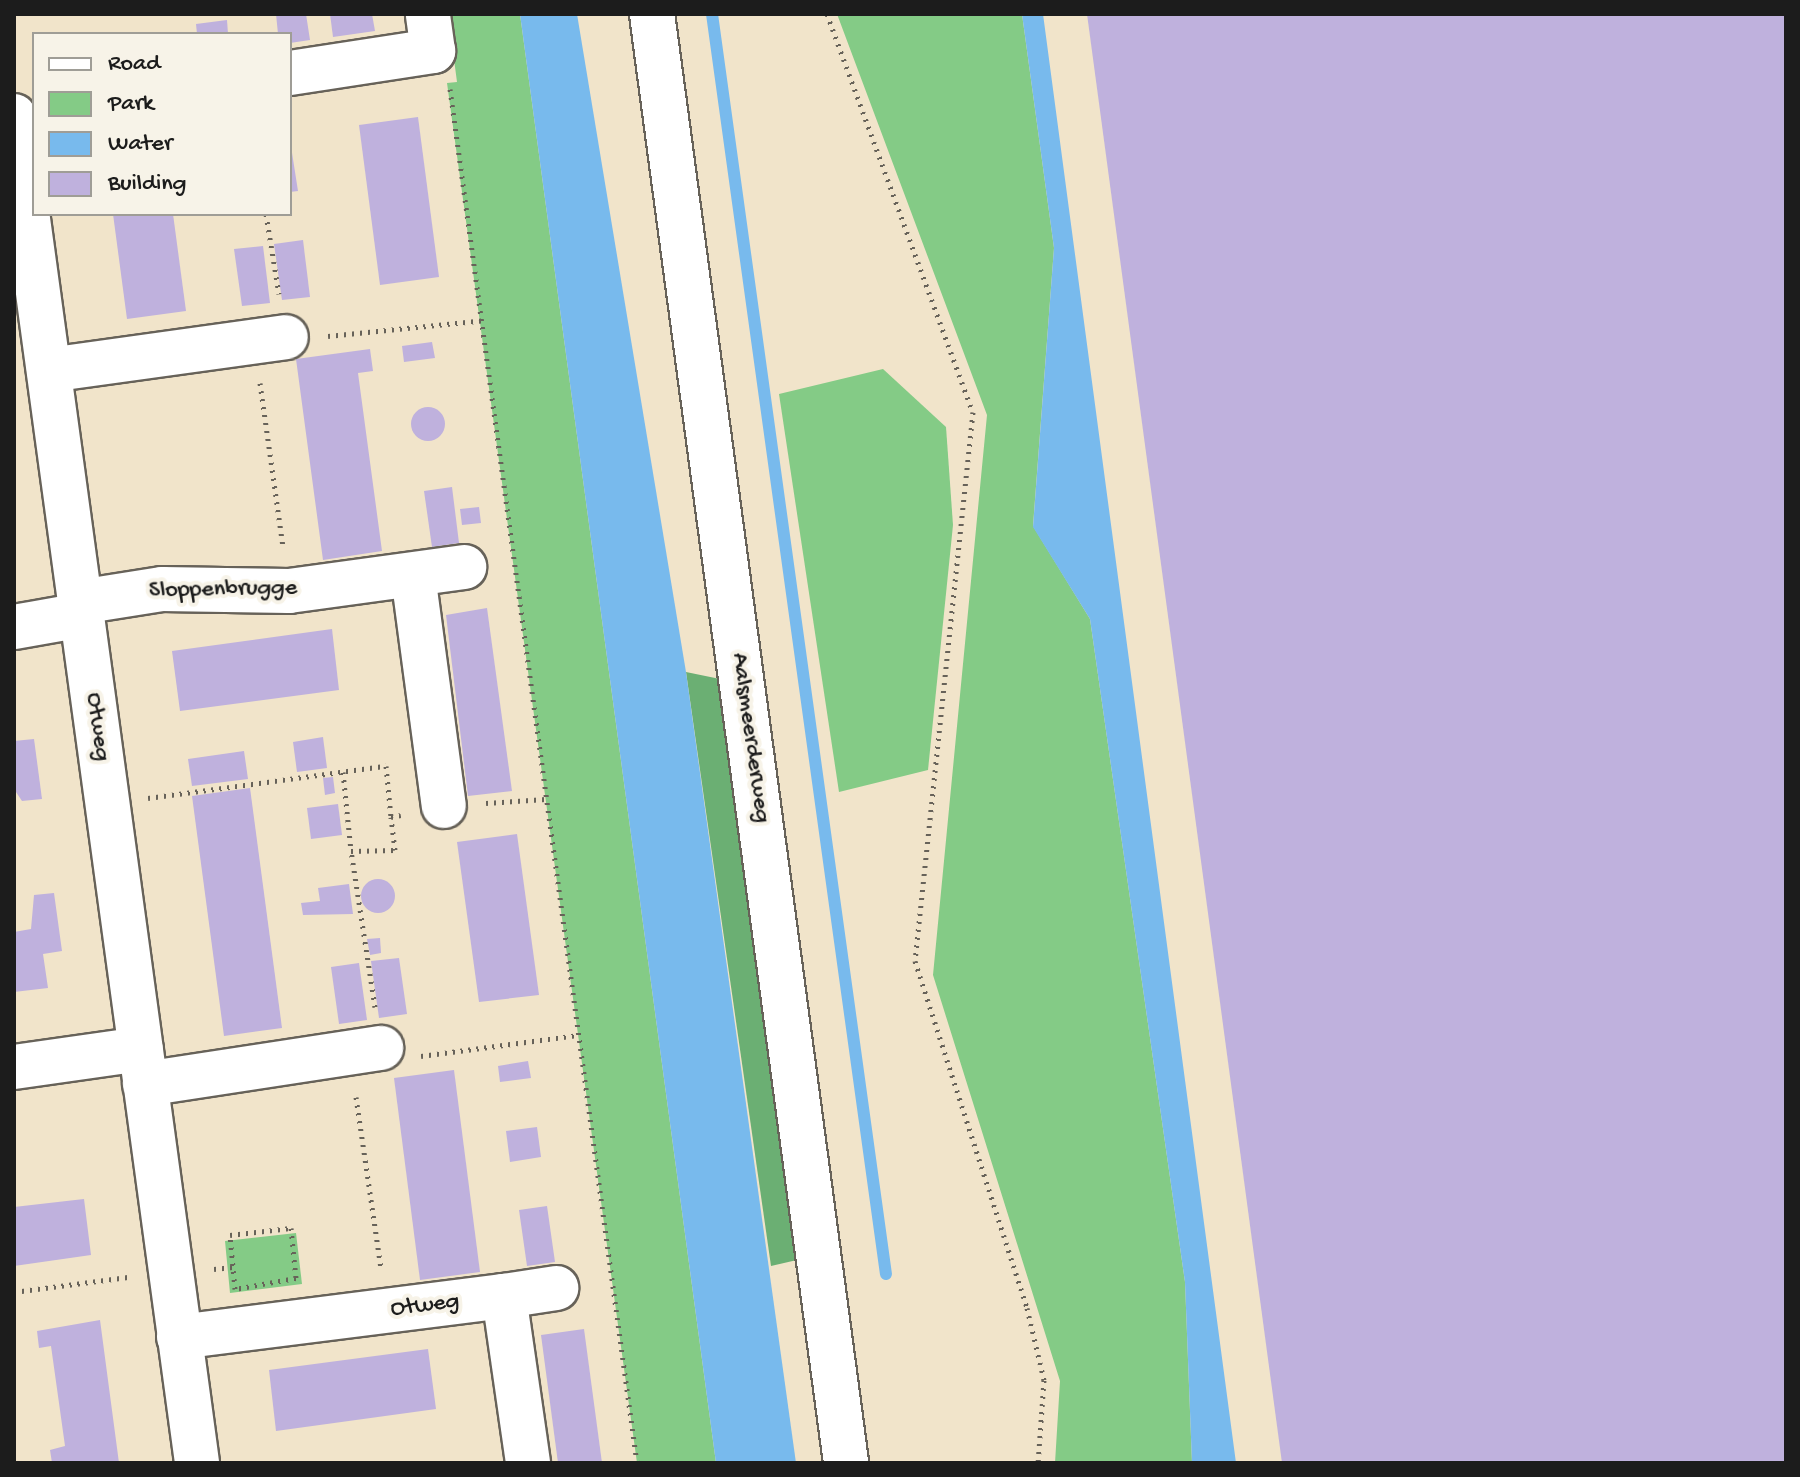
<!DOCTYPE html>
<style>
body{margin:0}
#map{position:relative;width:1800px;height:1477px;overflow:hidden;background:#f1e4ca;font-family:"Gochi Hand",sans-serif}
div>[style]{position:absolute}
.green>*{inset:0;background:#84cb86}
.forest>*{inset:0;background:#6baf73}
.water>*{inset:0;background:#78baed}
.stream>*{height:12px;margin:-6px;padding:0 6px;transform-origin:6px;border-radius:6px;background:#78baed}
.building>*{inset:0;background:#bfb1dd}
.round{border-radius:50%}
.path>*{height:5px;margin-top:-2.5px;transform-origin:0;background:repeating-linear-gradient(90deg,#676259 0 2px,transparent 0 8px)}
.roads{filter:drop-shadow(2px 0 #676259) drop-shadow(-2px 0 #676259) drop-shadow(0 2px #676259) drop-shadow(0 -2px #676259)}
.minor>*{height:44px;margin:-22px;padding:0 22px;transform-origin:22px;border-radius:22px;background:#fff}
span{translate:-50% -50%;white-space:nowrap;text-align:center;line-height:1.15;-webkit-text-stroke:8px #f7f3e8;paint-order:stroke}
.street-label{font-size:24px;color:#1c1c1c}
.frame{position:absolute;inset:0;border:16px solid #1c1c1c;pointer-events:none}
.legend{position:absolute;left:32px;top:32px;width:260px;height:184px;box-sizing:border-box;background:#f7f3e8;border:2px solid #9f9d96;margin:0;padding:10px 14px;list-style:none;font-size:24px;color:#1c1c1c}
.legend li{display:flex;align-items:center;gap:16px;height:40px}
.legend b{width:40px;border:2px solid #9f9d96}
</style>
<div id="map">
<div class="green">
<div style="clip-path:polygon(448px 14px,520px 14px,716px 1463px,637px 1463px,447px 83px,457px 82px)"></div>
<div style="clip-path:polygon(837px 14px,1022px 14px,1054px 248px,1033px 526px,1090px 619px,1185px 1282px,1192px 1463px,1055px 1463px,1060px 1381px,933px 975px,987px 415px)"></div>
<div style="clip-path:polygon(883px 369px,946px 427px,953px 525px,928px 770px,839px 792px,779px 394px)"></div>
<div style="clip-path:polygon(296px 1233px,302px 1284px,230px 1293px,225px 1241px)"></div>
</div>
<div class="forest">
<div style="clip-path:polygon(686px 672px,720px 679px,797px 1260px,771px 1266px)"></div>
</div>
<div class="water">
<div style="clip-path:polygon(520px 14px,577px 14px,686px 672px,796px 1463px,716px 1463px)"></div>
<div style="clip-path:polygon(1022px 14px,1043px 14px,1236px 1463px,1192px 1463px,1185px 1282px,1090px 619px,1033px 527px,1054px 248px)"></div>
</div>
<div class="stream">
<div style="left:712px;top:14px;width:1272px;rotate:82.14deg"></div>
</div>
<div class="building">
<div style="clip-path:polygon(276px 14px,306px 14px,310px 40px,290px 43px,290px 34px,278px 34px)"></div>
<div style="clip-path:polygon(330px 14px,372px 14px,375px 31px,333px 37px)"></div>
<div style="clip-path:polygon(1087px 14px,1786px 14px,1786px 1463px,1282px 1463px)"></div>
<div style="clip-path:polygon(227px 20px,228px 34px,197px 34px,196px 24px)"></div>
<div style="clip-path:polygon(418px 117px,439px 277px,380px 285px,359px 125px)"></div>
<div style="clip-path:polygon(290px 140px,298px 191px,290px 192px)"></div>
<div style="clip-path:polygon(113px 214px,173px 214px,186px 311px,127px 319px)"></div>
<div style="clip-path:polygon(303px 240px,310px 297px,282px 300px,274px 244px)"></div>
<div style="clip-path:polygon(263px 246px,270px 303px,242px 306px,234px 249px)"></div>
<div style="clip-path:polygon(432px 342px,435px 358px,404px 362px,402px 346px)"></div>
<div style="clip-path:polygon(370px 349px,373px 371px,358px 373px,382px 551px,323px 560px,296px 359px)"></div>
<div class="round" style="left:411px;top:407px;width:34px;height:34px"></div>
<div style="clip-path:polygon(452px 487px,459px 543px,432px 547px,424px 491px)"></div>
<div style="clip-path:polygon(479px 507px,481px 523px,462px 525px,460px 509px)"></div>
<div style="clip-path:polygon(487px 608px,512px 791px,468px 796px,446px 615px)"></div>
<div style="clip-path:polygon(332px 629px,339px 690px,180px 711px,172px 651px)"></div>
<div style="clip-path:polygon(323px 737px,327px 768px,297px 772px,293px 742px)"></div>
<div style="clip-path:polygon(34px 739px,42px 799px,22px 801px,14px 789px,14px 741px)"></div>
<div style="clip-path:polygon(244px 751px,248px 779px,192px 786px,188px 759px)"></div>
<div style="clip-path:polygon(333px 777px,335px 793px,325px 795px,323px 778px)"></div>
<div style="clip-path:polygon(250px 788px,282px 1028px,224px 1036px,192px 796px)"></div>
<div style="clip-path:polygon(338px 804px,342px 835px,311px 839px,307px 808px)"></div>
<div style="clip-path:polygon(517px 834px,539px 995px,479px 1002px,457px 842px)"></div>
<div class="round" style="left:361px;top:879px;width:34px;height:34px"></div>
<div style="clip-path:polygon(349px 884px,353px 914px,303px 915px,301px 903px,320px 901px,318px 888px)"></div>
<div style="clip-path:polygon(54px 893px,62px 951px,43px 954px,48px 988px,14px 992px,14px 932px,31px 929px,34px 895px)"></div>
<div style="clip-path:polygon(380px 938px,381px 953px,370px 955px,367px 939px)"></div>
<div style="clip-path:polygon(399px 958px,407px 1014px,379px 1018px,371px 961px)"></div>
<div style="clip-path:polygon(359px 963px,367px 1020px,339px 1024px,331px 967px)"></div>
<div style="clip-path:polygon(528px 1061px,531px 1078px,500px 1082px,498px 1066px)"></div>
<div style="clip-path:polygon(454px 1070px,480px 1272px,420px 1280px,394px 1078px)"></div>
<div style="clip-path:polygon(537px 1127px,541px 1157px,510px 1162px,506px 1131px)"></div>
<div style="clip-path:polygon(84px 1199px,91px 1255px,14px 1266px,14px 1207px)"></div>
<div style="clip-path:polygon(547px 1206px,555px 1262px,527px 1266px,519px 1210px)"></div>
<div style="clip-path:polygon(100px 1320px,119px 1463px,52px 1463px,50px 1450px,65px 1446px,51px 1346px,39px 1348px,37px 1331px)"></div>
<div style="clip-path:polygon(584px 1329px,602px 1463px,558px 1463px,541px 1335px)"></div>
<div style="clip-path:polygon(428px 1349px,436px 1409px,276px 1431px,269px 1370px)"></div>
</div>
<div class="path">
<div style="left:827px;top:14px;width:424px;rotate:69.9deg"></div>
<div style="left:973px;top:412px;width:552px;rotate:96.03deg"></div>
<div style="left:915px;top:961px;width:365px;rotate:72.1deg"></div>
<div style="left:1027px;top:1308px;width:74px;rotate:76.7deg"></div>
<div style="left:1044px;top:1380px;width:83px;rotate:94.1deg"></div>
<div style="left:450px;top:89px;width:1387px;rotate:82.25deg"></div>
<div style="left:266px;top:214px;width:81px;rotate:80.8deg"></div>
<div style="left:328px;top:336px;width:159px;rotate:-5.8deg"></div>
<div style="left:260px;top:383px;width:166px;rotate:82deg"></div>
<div style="left:343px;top:772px;width:79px;rotate:84.2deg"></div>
<div style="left:148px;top:798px;width:240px;rotate:-7.7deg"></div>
<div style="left:386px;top:766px;width:51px;rotate:84.4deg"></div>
<div style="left:486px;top:803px;width:60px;rotate:-3.8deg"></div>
<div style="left:375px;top:1007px;width:158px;rotate:-98.7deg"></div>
<div style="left:351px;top:851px;width:44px;rotate:-1.3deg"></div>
<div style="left:395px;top:850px;width:33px;rotate:-97deg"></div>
<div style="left:391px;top:817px;width:10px;rotate:-11deg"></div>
<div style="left:421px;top:1056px;width:158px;rotate:-7.6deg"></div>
<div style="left:356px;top:1097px;width:174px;rotate:81.7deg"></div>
<div style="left:291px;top:1228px;width:50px;rotate:84.3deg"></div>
<div style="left:296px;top:1278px;width:62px;rotate:169.8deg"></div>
<div style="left:235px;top:1289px;width:54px;rotate:-95.3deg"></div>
<div style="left:230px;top:1235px;width:61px;rotate:-6.5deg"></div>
<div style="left:214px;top:1269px;width:19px;rotate:-6deg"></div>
<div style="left:14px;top:1292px;width:115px;rotate:-7.5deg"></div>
</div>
<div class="roads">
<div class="minor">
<div style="left:652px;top:14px;width:1462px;rotate:82.37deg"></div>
<div style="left:290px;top:73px;width:145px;rotate:-8.7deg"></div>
<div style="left:433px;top:51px;width:37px;rotate:-98deg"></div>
<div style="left:14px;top:116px;width:1359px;rotate:82.26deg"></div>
<div style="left:49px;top:370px;width:239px;rotate:-7.9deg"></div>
<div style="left:413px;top:575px;width:233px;rotate:82.4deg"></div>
<div style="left:80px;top:602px;width:83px;rotate:-9deg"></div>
<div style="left:162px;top:589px;width:127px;rotate:0.9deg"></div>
<div style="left:289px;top:591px;width:177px;rotate:-7.8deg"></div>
<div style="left:14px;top:627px;width:69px;rotate:-10deg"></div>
<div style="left:14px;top:1067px;width:128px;rotate:-8.1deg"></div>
<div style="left:145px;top:1084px;width:239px;rotate:-8.7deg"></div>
<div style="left:504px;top:1296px;width:53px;rotate:-8.7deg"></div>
<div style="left:179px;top:1337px;width:328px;rotate:-7.2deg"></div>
<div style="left:504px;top:1296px;width:169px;rotate:81.8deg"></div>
</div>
</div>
<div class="street-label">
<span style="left:223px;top:590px;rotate:-1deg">Sloppenbrugge</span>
<span style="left:97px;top:727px;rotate:82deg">Otweg</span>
<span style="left:750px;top:738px;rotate:82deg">Aalsmeerderweg</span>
<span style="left:425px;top:1306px;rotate:-7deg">Otweg</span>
</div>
<div class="frame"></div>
<ul class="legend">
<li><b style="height:10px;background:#fff"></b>Road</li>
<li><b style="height:22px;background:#84cb86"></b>Park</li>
<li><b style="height:22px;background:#78baed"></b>Water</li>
<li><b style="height:22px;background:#bfb1dd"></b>Building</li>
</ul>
</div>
